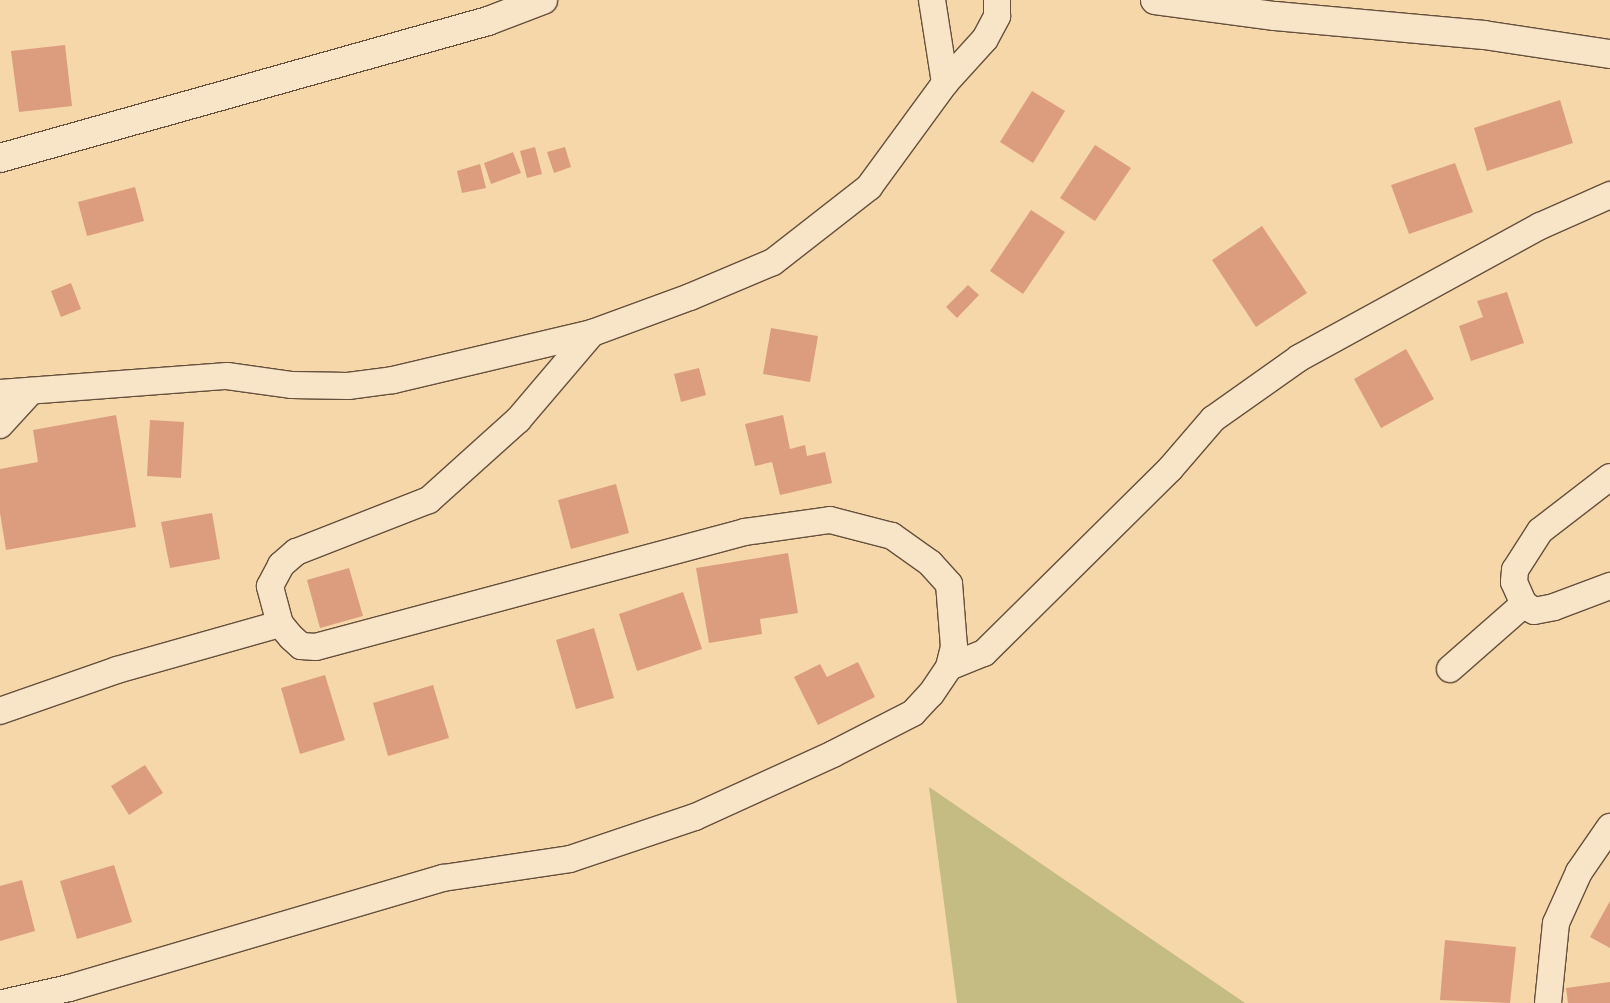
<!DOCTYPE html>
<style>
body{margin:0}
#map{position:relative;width:1610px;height:1003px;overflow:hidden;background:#f5d7a9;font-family:"IM FELL Great Primer",serif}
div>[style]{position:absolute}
.green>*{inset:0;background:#c4bc82}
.building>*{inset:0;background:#dc9d7e}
.roads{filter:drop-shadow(1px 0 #66503c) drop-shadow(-1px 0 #66503c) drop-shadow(0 1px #66503c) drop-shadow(0 -1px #66503c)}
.street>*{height:26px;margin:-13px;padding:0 13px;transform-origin:13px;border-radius:13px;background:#f8e5c7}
.secondary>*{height:28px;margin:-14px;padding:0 14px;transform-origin:14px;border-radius:14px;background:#f8e5c7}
span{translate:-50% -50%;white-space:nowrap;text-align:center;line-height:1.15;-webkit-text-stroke:4px #f8e5c7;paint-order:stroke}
</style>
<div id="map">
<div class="green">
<div style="clip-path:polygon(929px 787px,1245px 1003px,957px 1003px)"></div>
</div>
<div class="building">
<div style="clip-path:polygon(65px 45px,72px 106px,19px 112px,11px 51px)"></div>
<div style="clip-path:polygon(1032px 91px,1065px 111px,1033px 163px,1000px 142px)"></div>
<div style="clip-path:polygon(1560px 100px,1573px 143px,1487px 171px,1474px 128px)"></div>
<div style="clip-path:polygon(1095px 145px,1131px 168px,1095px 221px,1060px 198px)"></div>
<div style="clip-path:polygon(535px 147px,542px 174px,527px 178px,520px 151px)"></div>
<div style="clip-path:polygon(565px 147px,571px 167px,554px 173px,547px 152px)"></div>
<div style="clip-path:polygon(513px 152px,521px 173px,491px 184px,484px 163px)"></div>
<div style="clip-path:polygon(1455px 163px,1473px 212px,1409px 234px,1391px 185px)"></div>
<div style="clip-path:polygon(480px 164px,486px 188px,462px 193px,457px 171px)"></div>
<div style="clip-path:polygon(135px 187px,144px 221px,87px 236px,78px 202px)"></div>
<div style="clip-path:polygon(1031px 210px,1065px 232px,1023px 294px,990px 271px)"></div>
<div style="clip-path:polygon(1262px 226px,1307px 293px,1256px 327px,1212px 260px)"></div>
<div style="clip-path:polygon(71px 283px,81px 309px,61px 317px,51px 291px)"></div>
<div style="clip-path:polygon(968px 285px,979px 295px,957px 318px,946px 307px)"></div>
<div style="clip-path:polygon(1507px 292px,1524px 343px,1471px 361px,1459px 326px,1483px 317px,1477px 301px)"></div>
<div style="clip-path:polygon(771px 328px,818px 336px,810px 382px,763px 374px)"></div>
<div style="clip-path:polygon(1406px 349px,1434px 399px,1381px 428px,1354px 379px)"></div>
<div style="clip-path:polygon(699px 368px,706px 395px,681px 402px,674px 374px)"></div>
<div style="clip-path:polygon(116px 415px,136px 527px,6px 550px,0 513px,0 469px,38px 462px,33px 430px)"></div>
<div style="clip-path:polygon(783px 415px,790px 449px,805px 445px,807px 456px,825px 452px,832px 483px,780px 495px,772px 462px,755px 466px,745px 424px)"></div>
<div style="clip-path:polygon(150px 420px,184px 422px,181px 478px,147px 476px)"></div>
<div style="clip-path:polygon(616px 484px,629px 533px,571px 549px,558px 500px)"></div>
<div style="clip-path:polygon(212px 513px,220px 559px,170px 568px,161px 522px)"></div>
<div style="clip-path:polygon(788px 553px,798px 613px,760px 619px,762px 634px,709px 643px,696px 568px)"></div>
<div style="clip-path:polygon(349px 568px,363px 616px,320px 628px,307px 580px)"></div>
<div style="clip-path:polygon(683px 592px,702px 649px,637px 671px,619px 614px)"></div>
<div style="clip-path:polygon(594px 628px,614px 698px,576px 709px,556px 640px)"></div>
<div style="clip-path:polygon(858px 662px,875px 697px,818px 725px,794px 677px,820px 664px,827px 677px)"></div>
<div style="clip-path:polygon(325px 675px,345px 740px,300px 754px,281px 688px)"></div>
<div style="clip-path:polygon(433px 685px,449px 738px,388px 756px,373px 703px)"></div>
<div style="clip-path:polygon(145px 765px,163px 793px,129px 815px,111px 786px)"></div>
<div style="clip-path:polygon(114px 865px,132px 922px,77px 939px,60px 881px)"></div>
<div style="clip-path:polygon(22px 880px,35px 931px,0 941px,0 886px)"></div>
<div style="clip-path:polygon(1610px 901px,1610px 948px,1590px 937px)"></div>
<div style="clip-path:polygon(1445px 940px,1516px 947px,1510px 1003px,1440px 1000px)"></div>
<div style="clip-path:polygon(1610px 982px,1610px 1003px,1568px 1003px,1566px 988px)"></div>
</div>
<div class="roads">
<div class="street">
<div style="left:932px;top:0;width:84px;rotate:81.1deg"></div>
<div style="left:0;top:393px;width:228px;rotate:-4.3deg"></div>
<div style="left:227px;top:376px;width:66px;rotate:7.9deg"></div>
<div style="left:292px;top:385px;width:56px;rotate:1deg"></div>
<div style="left:348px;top:386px;width:45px;rotate:-7.6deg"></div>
<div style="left:393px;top:380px;width:204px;rotate:-13.3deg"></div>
<div style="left:592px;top:333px;width:104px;rotate:-20.2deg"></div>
<div style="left:690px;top:297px;width:90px;rotate:-22.9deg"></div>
<div style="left:773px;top:262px;width:122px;rotate:-38deg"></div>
<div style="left:869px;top:187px;width:129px;rotate:-53.8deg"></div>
<div style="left:945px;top:83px;width:59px;rotate:-47.7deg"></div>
<div style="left:985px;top:39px;width:26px;rotate:-62deg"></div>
<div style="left:997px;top:16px;width:16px;rotate:-90deg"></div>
<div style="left:0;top:425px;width:46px;rotate:-47.6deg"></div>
<div style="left:1610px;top:477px;width:88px;rotate:142.4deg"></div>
<div style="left:1540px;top:531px;width:46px;rotate:122.7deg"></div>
<div style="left:1515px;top:570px;width:12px;rotate:95deg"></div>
<div style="left:1514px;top:582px;width:24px;rotate:66deg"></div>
<div style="left:1524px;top:604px;width:12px;rotate:35deg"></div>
<div style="left:1534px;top:611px;width:20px;rotate:-11deg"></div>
<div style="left:1554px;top:607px;width:60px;rotate:-20.6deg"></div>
<div style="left:949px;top:667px;width:38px;rotate:-22deg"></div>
<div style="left:984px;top:653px;width:262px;rotate:-44.7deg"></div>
<div style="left:1170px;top:469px;width:66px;rotate:-49.3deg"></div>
<div style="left:1213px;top:419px;width:105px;rotate:-35.3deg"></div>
<div style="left:1299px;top:358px;width:275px;rotate:-28.7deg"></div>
<div style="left:1540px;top:226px;width:77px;rotate:-23.9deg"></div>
<div style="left:1450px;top:669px;width:98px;rotate:-41.3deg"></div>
<div style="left:0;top:711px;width:124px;rotate:-19.3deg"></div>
<div style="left:117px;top:670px;width:169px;rotate:-15.8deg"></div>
<div style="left:3px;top:1003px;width:68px;rotate:-12.8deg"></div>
<div style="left:69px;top:988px;width:390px;rotate:-16.4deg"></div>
<div style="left:443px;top:878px;width:128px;rotate:-8.5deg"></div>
<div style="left:570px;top:859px;width:132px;rotate:-18.6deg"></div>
<div style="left:695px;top:817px;width:152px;rotate:-24.5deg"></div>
<div style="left:833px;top:754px;width:90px;rotate:-27.1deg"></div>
<div style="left:913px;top:713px;width:26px;rotate:-47deg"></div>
<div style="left:931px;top:694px;width:32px;rotate:-56deg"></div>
<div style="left:949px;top:667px;width:21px;rotate:-76deg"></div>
<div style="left:954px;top:647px;width:63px;rotate:-94.5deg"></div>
<div style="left:949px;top:584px;width:28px;rotate:-132deg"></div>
<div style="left:930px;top:563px;width:47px;rotate:-144.6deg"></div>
<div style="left:892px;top:536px;width:64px;rotate:-165.5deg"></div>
<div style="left:830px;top:520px;width:86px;rotate:172deg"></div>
<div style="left:745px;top:532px;width:444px;rotate:165deg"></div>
<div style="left:316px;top:647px;width:15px;rotate:-176deg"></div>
<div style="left:301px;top:646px;width:13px;rotate:-138deg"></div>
<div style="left:291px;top:637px;width:17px;rotate:-130deg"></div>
<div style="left:280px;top:624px;width:39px;rotate:-105deg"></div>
<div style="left:270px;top:586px;width:24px;rotate:-62deg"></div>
<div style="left:281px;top:565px;width:20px;rotate:-41deg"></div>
<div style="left:296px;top:552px;width:143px;rotate:-21.4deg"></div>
<div style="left:429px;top:500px;width:120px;rotate:-42deg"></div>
<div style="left:518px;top:420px;width:114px;rotate:-49.6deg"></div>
<div style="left:1548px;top:1003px;width:80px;rotate:-84.3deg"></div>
<div style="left:1556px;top:923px;width:56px;rotate:-65.7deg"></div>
<div style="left:1579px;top:872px;width:55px;rotate:-55.4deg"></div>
</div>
<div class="secondary">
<div style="left:1155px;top:0;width:121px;rotate:7.6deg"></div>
<div style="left:1275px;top:16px;width:210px;rotate:5.2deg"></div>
<div style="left:1484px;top:35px;width:127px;rotate:8.6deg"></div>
<div style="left:0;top:158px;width:507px;rotate:-15.68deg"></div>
<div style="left:488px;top:21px;width:59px;rotate:-20.9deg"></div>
</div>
</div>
</div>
